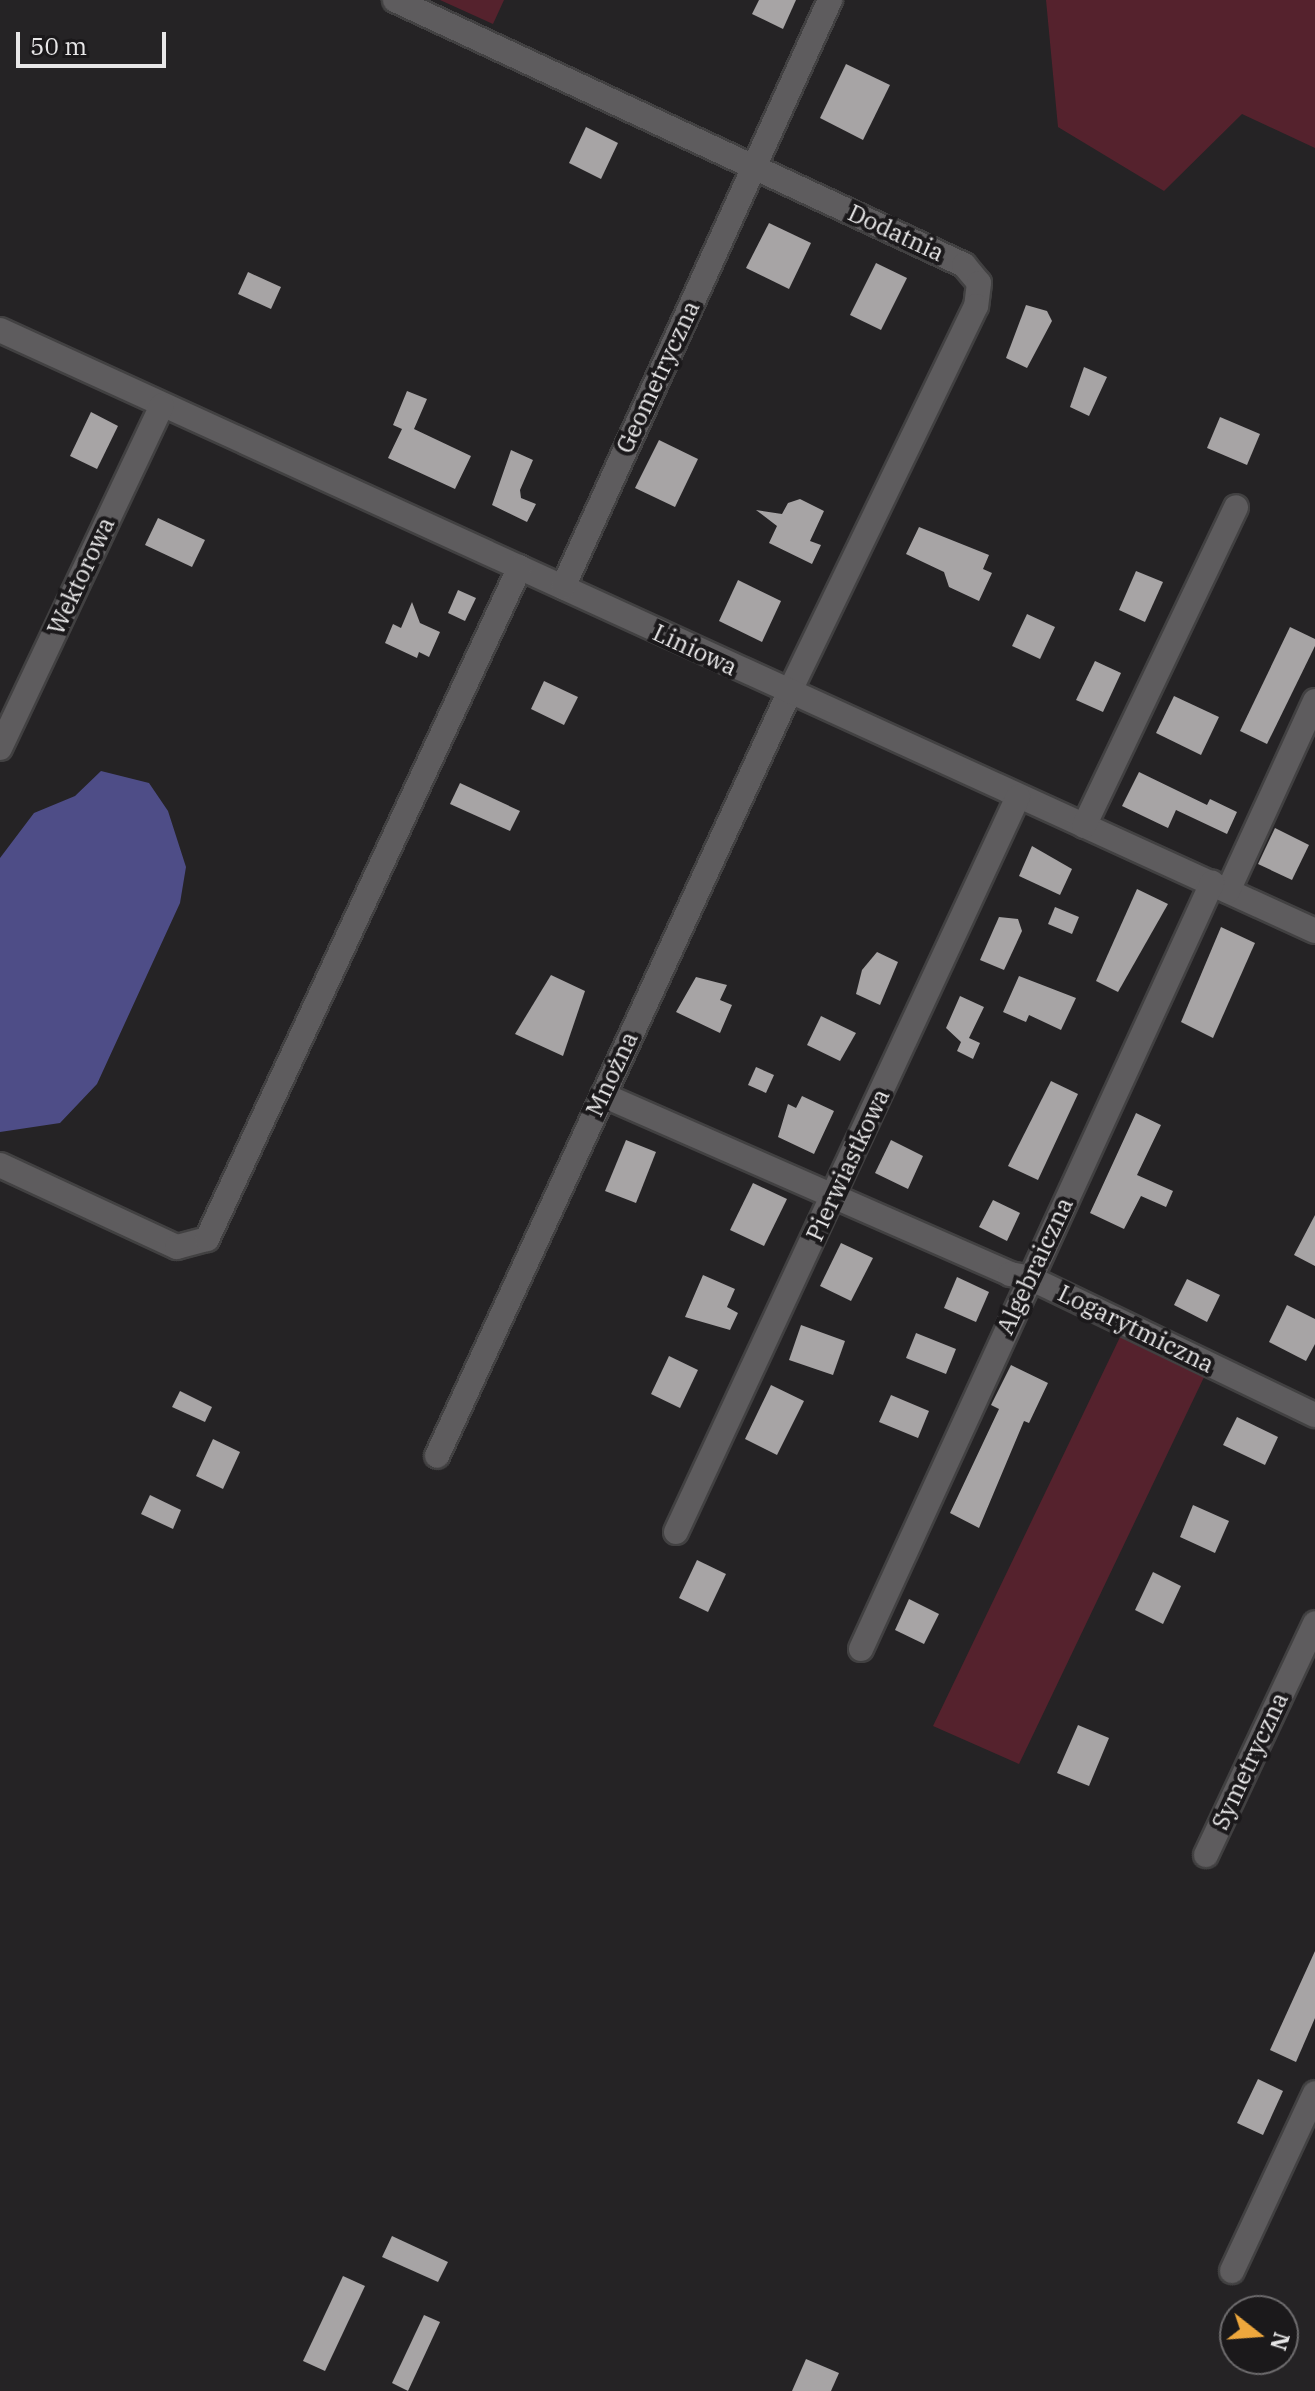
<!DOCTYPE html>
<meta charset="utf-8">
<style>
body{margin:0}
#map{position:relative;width:1315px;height:2391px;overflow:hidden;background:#252325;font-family:"IBM Plex Serif",serif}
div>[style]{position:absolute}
.green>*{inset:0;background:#55222d}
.water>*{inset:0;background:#4e4d87}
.building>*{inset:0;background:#a7a4a5}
.roads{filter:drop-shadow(2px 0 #424142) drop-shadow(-2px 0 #424142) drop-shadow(0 2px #424142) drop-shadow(0 -2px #424142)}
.minor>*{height:24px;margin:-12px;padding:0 12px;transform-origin:12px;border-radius:12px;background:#5e5c5e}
span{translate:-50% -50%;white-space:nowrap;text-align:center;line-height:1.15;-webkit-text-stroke:8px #1b191b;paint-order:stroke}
.street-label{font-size:24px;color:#e8e7e8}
.north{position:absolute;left:1219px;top:2295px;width:80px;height:80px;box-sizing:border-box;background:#1b191b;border:2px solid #6d6b6d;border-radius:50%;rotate:107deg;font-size:22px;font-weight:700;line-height:32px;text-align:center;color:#e8e7e8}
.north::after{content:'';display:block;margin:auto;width:28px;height:36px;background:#eea73d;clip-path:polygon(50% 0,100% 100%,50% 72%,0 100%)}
.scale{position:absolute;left:16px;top:32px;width:150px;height:36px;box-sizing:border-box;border:4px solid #e8e7e8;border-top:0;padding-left:10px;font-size:24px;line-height:28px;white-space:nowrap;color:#e8e7e8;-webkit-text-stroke:6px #1b191b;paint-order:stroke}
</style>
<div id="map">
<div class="green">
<div style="clip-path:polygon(440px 0,504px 0,493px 24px)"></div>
<div style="clip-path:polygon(1046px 0,1315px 0,1315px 148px,1242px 114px,1164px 191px,1058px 127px)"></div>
<div style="clip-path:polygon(1122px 1333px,1206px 1373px,1019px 1764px,933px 1726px)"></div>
</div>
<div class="water">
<div style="clip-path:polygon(101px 771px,149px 783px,168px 811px,186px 867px,180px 903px,97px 1084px,60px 1123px,0 1132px,0 858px,34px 813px,75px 796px)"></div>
</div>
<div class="building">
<div style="clip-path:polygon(759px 0,796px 0,783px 29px,752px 14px)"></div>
<div style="clip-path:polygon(846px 64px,890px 85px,863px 140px,820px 118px)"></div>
<div style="clip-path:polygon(586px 127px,618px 143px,601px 179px,569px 163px)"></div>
<div style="clip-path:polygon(769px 223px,811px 243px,789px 289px,746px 268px)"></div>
<div style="clip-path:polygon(876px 263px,907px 278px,881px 330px,850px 315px)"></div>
<div style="clip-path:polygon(248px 272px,281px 287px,271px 309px,238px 294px)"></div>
<div style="clip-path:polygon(1026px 305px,1047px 311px,1052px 321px,1027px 368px,1006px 358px)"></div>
<div style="clip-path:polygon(1084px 367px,1107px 377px,1089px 416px,1070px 407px)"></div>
<div style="clip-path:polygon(407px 391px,427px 399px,414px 429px,471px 456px,455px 489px,388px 458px,402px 429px,393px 425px)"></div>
<div style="clip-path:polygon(91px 412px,118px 426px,97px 469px,70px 456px)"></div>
<div style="clip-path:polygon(1220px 417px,1260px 434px,1247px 465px,1207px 448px)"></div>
<div style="clip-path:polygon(659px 440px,698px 459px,675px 507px,635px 488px)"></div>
<div style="clip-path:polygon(511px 450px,533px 460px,520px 490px,521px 498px,536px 504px,527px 522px,492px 505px)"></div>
<div style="clip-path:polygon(800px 499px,824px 511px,810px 541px,821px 545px,812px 564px,769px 543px,777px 526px,756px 510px,782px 514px,788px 503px)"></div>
<div style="clip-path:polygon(158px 518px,205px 540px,192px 567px,145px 545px)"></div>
<div style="clip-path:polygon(919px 527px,989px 555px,983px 569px,992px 573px,979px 601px,949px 587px,944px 572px,906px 554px)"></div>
<div style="clip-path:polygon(1136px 571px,1163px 582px,1145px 622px,1119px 610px)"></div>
<div style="clip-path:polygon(738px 580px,781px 601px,762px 642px,719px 621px)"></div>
<div style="clip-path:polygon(458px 590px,476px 598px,465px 621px,448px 613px)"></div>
<div style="clip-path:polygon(412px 602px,420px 623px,440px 632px,429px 657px,419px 652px,417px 658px,385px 643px,393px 624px,401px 628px)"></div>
<div style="clip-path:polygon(1027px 614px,1055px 627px,1040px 659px,1012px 646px)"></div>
<div style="clip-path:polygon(1290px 627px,1315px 639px,1315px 646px,1267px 744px,1240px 731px)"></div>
<div style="clip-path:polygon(1095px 661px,1121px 673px,1103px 712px,1076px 700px)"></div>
<div style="clip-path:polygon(544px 681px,578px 697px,564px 725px,531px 709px)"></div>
<div style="clip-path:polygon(1174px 696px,1219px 717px,1201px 755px,1156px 733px)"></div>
<div style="clip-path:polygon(1139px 772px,1207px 805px,1210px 799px,1237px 812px,1227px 834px,1176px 810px,1168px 828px,1122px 806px)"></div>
<div style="clip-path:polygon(460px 783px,520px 811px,510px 831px,450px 804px)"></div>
<div style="clip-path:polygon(1275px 828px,1309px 845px,1292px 880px,1258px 864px)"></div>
<div style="clip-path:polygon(1032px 846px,1072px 869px,1060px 895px,1019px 876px)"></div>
<div style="clip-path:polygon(1137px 889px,1168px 904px,1118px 992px,1096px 981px)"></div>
<div style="clip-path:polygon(1055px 907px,1079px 917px,1072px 934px,1048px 924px)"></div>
<div style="clip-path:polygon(999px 917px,1018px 919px,1022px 931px,1004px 970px,980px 960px)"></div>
<div style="clip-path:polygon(1221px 927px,1255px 943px,1213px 1038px,1181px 1022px)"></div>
<div style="clip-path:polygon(877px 952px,898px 962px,880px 1005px,856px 994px,862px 970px)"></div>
<div style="clip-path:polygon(551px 975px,585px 991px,563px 1056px,515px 1034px)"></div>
<div style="clip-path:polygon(1019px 976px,1076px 998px,1061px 1030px,1029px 1015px,1026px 1022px,1003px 1012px)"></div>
<div style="clip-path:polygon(696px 977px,727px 985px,720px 1000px,732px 1005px,720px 1033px,676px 1012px)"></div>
<div style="clip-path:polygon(960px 996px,984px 1007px,969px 1038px,980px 1043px,973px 1059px,957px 1051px,961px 1042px,946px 1028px)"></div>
<div style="clip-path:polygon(821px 1016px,856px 1033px,840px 1061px,807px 1045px)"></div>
<div style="clip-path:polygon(756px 1067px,774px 1075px,766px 1093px,748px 1085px)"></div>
<div style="clip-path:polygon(1051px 1081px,1078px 1094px,1038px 1180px,1008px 1166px)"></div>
<div style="clip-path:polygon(802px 1096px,834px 1111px,814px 1154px,778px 1137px,788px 1104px,796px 1108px)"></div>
<div style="clip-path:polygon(1136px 1113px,1161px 1125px,1137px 1175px,1173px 1191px,1166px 1207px,1141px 1196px,1124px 1229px,1090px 1213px)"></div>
<div style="clip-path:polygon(626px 1140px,656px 1152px,636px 1203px,605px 1191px)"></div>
<div style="clip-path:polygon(891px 1140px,923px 1156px,908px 1189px,875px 1173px)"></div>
<div style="clip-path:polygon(753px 1183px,787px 1199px,764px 1246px,730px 1230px)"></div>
<div style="clip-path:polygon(993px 1200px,1020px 1213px,1007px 1241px,979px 1227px)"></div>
<div style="clip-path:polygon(1315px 1215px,1315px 1266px,1294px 1255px)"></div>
<div style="clip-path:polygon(841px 1243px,873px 1258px,851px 1301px,820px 1286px)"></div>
<div style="clip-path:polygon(703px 1275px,735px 1289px,727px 1307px,738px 1313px,730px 1330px,685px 1317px)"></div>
<div style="clip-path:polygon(957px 1277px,989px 1292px,976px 1322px,944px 1308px)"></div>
<div style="clip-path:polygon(1187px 1279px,1220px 1295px,1207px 1322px,1174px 1305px)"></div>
<div style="clip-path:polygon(1287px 1305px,1315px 1319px,1315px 1344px,1306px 1361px,1269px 1342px)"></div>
<div style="clip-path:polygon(801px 1325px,845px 1341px,833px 1375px,789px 1360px)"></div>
<div style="clip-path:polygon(916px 1333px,956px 1349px,946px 1374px,906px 1358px)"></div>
<div style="clip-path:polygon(669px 1356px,698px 1370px,680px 1408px,651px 1394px)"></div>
<div style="clip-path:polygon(1011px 1365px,1048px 1383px,1029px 1423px,1024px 1421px,979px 1528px,950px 1513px,999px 1409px,991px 1405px)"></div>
<div style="clip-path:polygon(771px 1385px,804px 1401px,777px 1455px,745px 1439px)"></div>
<div style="clip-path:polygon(180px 1391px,212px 1407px,205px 1422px,172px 1407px)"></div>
<div style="clip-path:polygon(891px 1395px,929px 1411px,918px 1438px,879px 1422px)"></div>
<div style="clip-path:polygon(1237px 1417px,1278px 1437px,1265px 1465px,1223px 1445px)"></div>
<div style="clip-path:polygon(213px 1439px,240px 1452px,223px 1489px,196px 1476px)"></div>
<div style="clip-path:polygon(150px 1495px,181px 1510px,173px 1529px,141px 1514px)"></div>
<div style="clip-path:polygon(1193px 1505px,1229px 1521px,1215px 1553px,1180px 1537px)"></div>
<div style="clip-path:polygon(697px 1560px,726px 1574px,708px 1612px,679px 1598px)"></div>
<div style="clip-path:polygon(1153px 1572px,1181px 1586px,1163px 1624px,1135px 1610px)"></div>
<div style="clip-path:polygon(909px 1599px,939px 1614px,924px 1644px,895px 1630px)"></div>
<div style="clip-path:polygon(1078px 1725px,1109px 1738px,1089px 1786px,1057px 1773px)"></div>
<div style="clip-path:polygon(1315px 1951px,1315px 2018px,1296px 2062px,1270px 2050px)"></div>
<div style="clip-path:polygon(1258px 2079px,1283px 2091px,1263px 2135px,1237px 2123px)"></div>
<div style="clip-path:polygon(392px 2236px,448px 2262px,438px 2282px,382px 2257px)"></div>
<div style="clip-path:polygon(343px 2276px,365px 2286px,325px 2371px,303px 2361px)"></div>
<div style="clip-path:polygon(424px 2315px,440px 2322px,408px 2391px,392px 2383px)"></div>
<div style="clip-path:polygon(806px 2359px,839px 2373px,831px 2391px,792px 2391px)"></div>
</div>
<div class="roads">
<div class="minor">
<div style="left:395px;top:0;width:628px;rotate:24.97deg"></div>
<div style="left:964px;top:265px;width:23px;rotate:50deg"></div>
<div style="left:979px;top:283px;width:23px;rotate:97deg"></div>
<div style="left:976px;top:306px;width:430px;rotate:115.8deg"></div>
<div style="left:789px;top:693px;width:840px;rotate:114.77deg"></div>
<div style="left:0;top:330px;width:1446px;rotate:24.56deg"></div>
<div style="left:563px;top:587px;width:645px;rotate:-65.54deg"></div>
<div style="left:0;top:748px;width:379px;rotate:-64.7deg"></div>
<div style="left:1084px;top:826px;width:353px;rotate:-64.5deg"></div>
<div style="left:1228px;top:891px;width:209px;rotate:-65.4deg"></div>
<div style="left:603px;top:1095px;width:445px;rotate:23.7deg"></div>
<div style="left:1010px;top:1274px;width:20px;rotate:11deg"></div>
<div style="left:1030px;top:1278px;width:316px;rotate:25.7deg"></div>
<div style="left:0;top:1165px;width:195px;rotate:24.9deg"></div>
<div style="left:177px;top:1247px;width:31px;rotate:-15deg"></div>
<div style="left:207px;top:1239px;width:741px;rotate:-65.03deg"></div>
<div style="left:676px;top:1532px;width:811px;rotate:-65.05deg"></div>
<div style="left:861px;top:1649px;width:843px;rotate:-65.38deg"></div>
<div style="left:1206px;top:1855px;width:256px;rotate:-64.8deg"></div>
<div style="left:1232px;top:2271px;width:196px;rotate:-65deg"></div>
</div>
</div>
<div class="street-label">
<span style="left:896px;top:233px;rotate:25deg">Dodatnia</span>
<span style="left:658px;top:377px;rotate:-65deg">Geometryczna</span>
<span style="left:81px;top:576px;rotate:-65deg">Wektorowa</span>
<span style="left:695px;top:650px;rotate:25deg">Liniowa</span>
<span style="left:612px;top:1074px;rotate:-65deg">Mnożna</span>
<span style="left:848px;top:1165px;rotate:-65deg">Pierwiastkowa</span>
<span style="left:1035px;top:1266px;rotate:-65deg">Algebraiczna</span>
<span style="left:1136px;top:1329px;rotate:26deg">Logarytmiczna</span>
<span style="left:1250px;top:1761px;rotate:-65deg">Symetryczna</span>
</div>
<div class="north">N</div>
<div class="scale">50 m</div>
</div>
